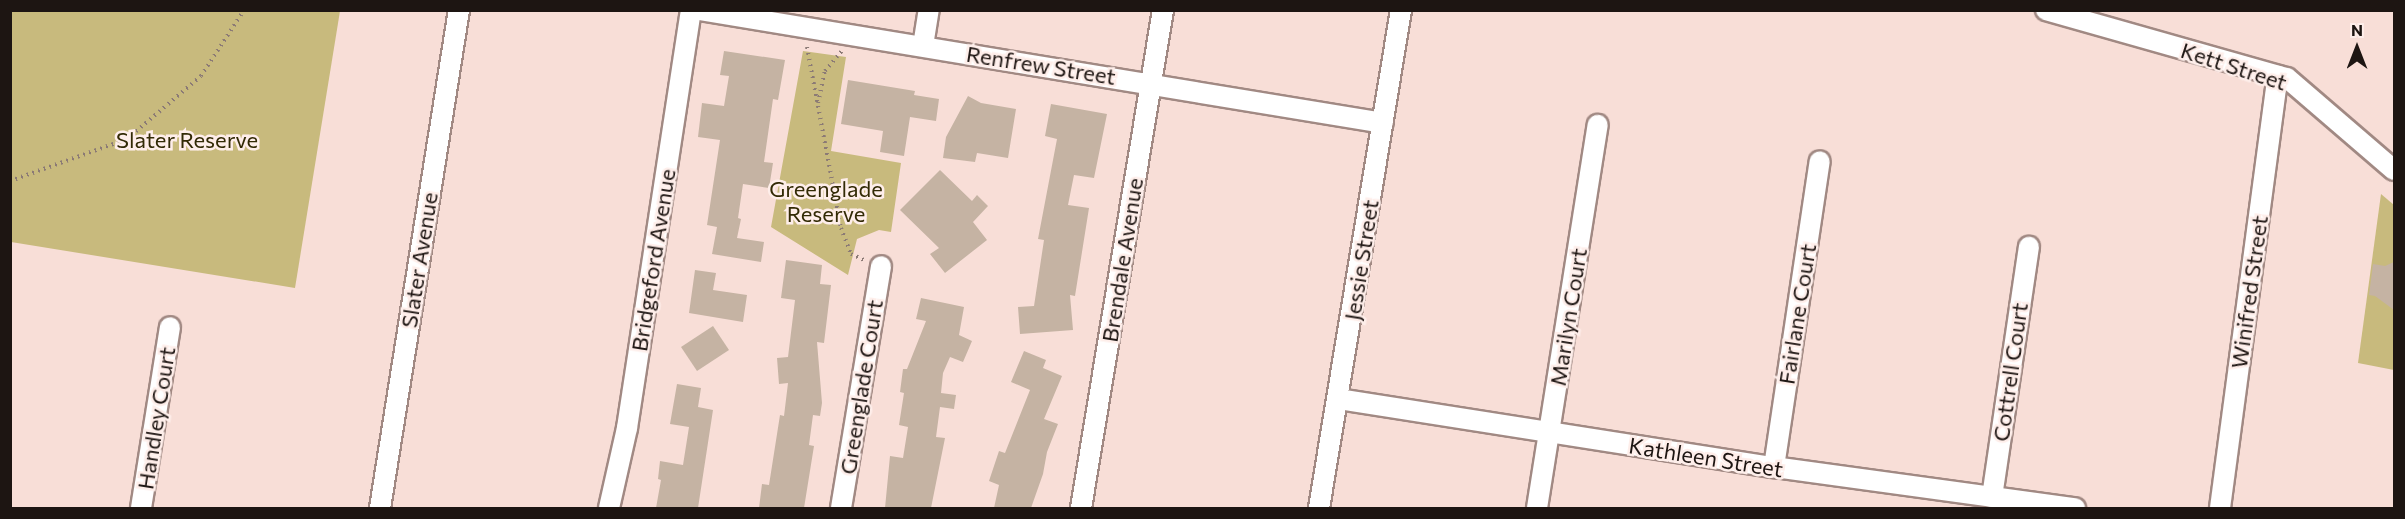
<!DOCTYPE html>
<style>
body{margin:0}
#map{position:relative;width:2405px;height:519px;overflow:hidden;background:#f8ded7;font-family:Commissioner,sans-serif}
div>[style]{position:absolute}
.green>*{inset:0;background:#c8ba7d}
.building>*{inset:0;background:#c5b3a3}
.path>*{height:4px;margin-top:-2px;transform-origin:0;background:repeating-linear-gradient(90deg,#8b7a75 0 1.5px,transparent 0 6px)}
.roads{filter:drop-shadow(2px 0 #a18983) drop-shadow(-2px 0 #a18983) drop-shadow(0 2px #a18983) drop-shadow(0 -2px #a18983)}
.street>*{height:20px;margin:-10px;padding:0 10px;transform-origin:10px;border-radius:10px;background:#fff}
span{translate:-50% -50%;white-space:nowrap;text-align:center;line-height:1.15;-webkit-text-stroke:5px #feeeea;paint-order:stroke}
.street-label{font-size:22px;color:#1d1512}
.park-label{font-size:22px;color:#322a05}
.frame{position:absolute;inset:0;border:12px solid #1d1512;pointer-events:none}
.north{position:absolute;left:2327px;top:18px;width:60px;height:60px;-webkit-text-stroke:4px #feeeea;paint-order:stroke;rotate:0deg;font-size:16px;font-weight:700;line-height:24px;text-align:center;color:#1d1512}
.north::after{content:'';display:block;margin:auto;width:21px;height:27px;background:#1d1512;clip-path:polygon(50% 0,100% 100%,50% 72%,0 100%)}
</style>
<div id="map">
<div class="green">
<div style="clip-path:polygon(10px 11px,340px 11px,295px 288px,11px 242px)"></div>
<div style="clip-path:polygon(803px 51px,846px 57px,831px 151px,901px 163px,891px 232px,879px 230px,857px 239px,848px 275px,771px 227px)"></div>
<div style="clip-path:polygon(2381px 194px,2394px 205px,2394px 370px,2358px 363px)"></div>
</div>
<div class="building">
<div style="clip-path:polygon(724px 51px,785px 60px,778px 100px,773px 99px,764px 162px,773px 163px,769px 188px,743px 184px,738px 218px,741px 219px,737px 238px,764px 242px,761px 262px,712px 254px,717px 227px,707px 225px,720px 140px,698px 137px,702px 103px,724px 106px,729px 76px,720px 75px)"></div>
<div style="clip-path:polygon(848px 80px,915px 91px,914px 95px,939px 99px,936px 121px,910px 117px,904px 156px,880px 152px,883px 131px,841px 124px)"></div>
<div style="clip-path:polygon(968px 96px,981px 103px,1016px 109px,1008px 158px,977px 153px,975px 162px,943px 158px,946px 137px)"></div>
<div style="clip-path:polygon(1051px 104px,1107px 114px,1094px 178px,1074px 175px,1068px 205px,1089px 208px,1075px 296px,1070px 295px,1073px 330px,1020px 334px,1018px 307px,1034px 306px,1044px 240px,1038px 239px,1057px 139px,1045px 136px)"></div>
<div style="clip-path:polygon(940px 170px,972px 201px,977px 195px,988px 206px,973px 222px,987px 240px,945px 273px,930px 254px,939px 248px,900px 210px)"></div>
<div style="clip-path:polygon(786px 260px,822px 265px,820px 284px,831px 285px,824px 343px,817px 342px,822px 403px,820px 416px,813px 415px,809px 445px,814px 446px,804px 508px,759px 508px,762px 484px,769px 485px,780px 415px,784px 416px,788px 383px,779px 384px,777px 358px,788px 357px,795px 300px,781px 298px)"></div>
<div style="clip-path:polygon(2394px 262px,2394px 310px,2375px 296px,2369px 295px,2373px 264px,2385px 266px)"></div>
<div style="clip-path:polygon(695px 270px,716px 273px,713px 290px,747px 295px,743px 322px,689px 313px)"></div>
<div style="clip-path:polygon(921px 298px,964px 307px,959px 335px,972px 341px,963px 362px,950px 357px,943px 373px,941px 393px,956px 395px,954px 409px,940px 407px,936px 437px,945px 438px,931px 508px,885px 508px,890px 456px,903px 458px,908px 427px,899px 425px,904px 393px,900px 392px,903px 369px,907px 369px,926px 321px,916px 319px)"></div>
<div style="clip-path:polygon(713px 326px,729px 350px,697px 371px,681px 347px)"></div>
<div style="clip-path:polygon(1024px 351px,1046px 360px,1043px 368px,1062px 376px,1044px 419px,1058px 424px,1047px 452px,1043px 474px,1031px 508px,994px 508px,999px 485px,989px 481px,999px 451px,1005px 453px,1030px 390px,1011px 382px)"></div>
<div style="clip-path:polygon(677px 384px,701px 388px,698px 407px,713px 410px,698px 508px,656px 508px,661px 480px,658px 479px,660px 461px,683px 465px,689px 427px,670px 424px)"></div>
</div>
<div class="path">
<div style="left:807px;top:47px;width:184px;rotate:79.4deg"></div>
<div style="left:841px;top:228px;width:28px;rotate:69deg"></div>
<div style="left:851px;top:254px;width:14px;rotate:25deg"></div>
<div style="left:818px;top:103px;width:33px;rotate:-78deg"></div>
<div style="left:825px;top:71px;width:26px;rotate:-50deg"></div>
<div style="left:10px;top:181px;width:124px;rotate:-19.7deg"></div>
<div style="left:127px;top:139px;width:97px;rotate:-40.4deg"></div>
<div style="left:201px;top:76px;width:79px;rotate:-56.9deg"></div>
</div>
<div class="roads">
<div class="street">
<div style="left:699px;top:10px;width:693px;rotate:9.38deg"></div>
<div style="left:2046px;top:10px;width:250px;rotate:15.8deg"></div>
<div style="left:2287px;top:78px;width:141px;rotate:40.7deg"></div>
<div style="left:923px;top:46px;width:36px;rotate:-81deg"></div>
<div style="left:1338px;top:399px;width:441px;rotate:8.9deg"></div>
<div style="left:1774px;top:467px;width:304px;rotate:7.8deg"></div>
<div style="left:1774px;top:467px;width:309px;rotate:-81.5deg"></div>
<div style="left:1992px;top:497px;width:253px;rotate:-81.6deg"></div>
<div style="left:141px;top:508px;width:183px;rotate:-80.9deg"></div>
<div style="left:380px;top:508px;width:504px;rotate:-80.99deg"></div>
<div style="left:609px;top:508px;width:82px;rotate:-77.3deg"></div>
<div style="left:627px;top:428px;width:423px;rotate:-81.3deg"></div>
<div style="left:841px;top:508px;width:245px;rotate:-80.6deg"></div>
<div style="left:1081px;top:508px;width:505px;rotate:-80.65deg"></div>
<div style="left:1319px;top:508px;width:505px;rotate:-80.65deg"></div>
<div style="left:1537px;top:508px;width:388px;rotate:-81deg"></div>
<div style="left:2220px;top:508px;width:436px;rotate:-82.4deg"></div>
</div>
</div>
<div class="street-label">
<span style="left:1041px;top:65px;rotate:9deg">Renfrew Street</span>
<span style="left:2234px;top:66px;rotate:18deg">Kett Street</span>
<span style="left:419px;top:260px;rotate:-81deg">Slater Avenue</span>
<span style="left:653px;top:260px;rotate:-81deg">Bridgeford Avenue</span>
<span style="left:1122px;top:260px;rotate:-81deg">Brendale Avenue</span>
<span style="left:1361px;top:260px;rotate:-81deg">Jessie Street</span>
<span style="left:2249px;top:292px;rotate:-82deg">Winifred Street</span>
<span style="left:1797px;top:314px;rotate:-81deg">Fairlane Court</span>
<span style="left:1568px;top:317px;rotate:-81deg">Marilyn Court</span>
<span style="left:2010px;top:372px;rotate:-82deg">Cottrell Court</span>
<span style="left:861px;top:387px;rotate:-81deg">Greenglade Court</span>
<span style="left:156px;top:418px;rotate:-81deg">Handley Court</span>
<span style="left:1706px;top:457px;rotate:9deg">Kathleen Street</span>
</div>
<div class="park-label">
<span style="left:187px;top:140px">Slater Reserve</span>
<span style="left:826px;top:201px">Greenglade<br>Reserve</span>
</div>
<div class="frame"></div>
<div class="north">N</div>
</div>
